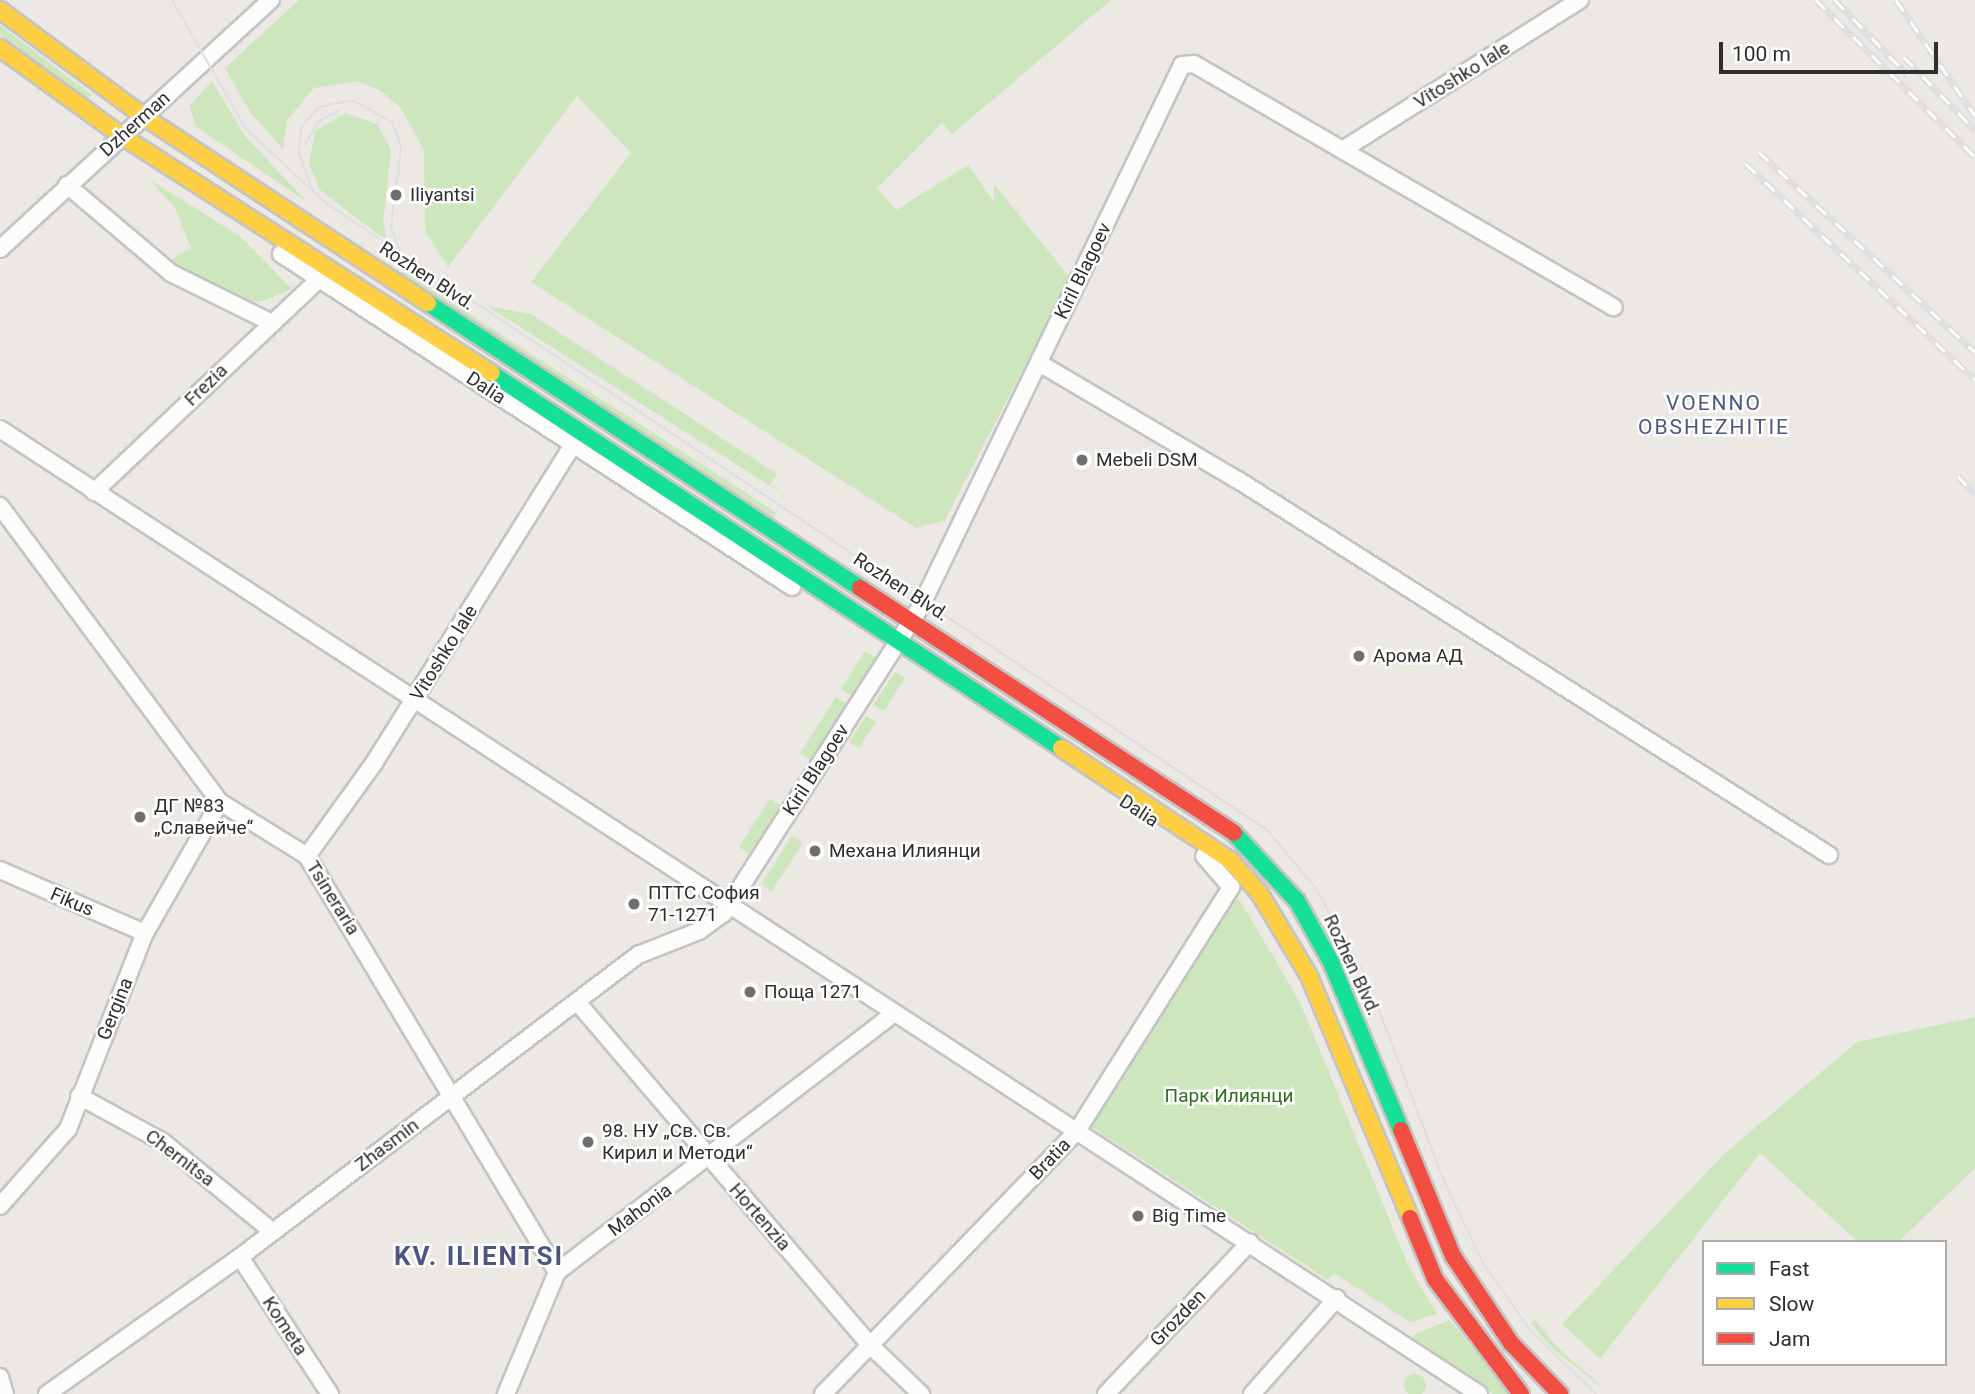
<!DOCTYPE html>
<meta charset="utf-8">
<style>
body{margin:0}
#map{position:relative;width:1975px;height:1394px;overflow:hidden;background:#ece8e4;font-family:Roboto,sans-serif}
div>[style]{position:absolute}
.green>*{inset:0;background:#cee6be}
.round{border-radius:50%}
.roads{filter:drop-shadow(2px 0 #c5c4c5) drop-shadow(-2px 0 #c5c4c5) drop-shadow(0 2px #c5c4c5) drop-shadow(0 -2px #c5c4c5)}
.street>*{height:16px;margin:-8px;padding:0 8px;transform-origin:8px;border-radius:8px;background:#fcfcfb}
.fast>*{height:16px;margin:-8px;padding:0 8px;transform-origin:8px;border-radius:8px;background:#16e098}
.slow>*{height:16px;margin:-8px;padding:0 8px;transform-origin:8px;border-radius:8px;background:#ffcf43}
.jam>*{height:16px;margin:-8px;padding:0 8px;transform-origin:8px;border-radius:8px;background:#f24e42}
.tram>*{height:2px;margin:-1px;padding:0 1px;transform-origin:1px;border-radius:1px;background:#dfdfe1}
.rail>*{height:7px;margin-top:-3.5px;transform-origin:0;background:repeating-linear-gradient(90deg,#fff 0 13px,#dfdfe1 0 26px);box-sizing:border-box;border-block:2px solid #dfdfe1}
.dots>*{width:19px;height:19px;translate:-50% -50%;box-sizing:border-box;border:4px solid #fff;border-radius:50%}
span{translate:-50% -50%;white-space:nowrap;text-align:center;line-height:1.15;-webkit-text-stroke:5px #fff;paint-order:stroke}
.street-label{font-size:19px;color:#2e2e2e}
.poi-label{font-size:19px;color:#2e2e2e}
.left{translate:0 -50%;text-align:left}
.park-label{font-size:19px;color:#2c6e1b}
.neighbourhood-label{font-size:21px;color:#4d5680;letter-spacing:2px}
.district-label{font-size:26px;color:#4d5680;font-weight:700;letter-spacing:2px}
.legend{position:absolute;left:1702px;top:1240px;width:245px;height:126px;box-sizing:border-box;background:#fff;border:2px solid #ababab;margin:0;padding:9px 12px;list-style:none;font-size:21px;color:#2e2e2e}
.legend li{display:flex;align-items:center;gap:14px;height:35px}
.legend b{width:35px;border:2px solid #ababab}
.scale{position:absolute;left:1719px;top:42px;width:219px;height:32px;box-sizing:border-box;border:4px solid #2e2e2e;border-top:0;padding-left:9px;font-size:21px;line-height:24px;white-space:nowrap;color:#2e2e2e;-webkit-text-stroke:5px #fff;paint-order:stroke}
</style>
<div id="map">
<div class="green">
<div style="clip-path:polygon(299px 0,1111px 0,952px 134px,942px 123px,877px 188px,896px 210px,968px 165px,994px 202px,994px 184px,1070px 278px,945px 520px,916px 528px,531px 282px,631px 153px,577px 96px,448px 267px,425px 231px,424px 150px,400px 107px,381px 91px,358px 81px,314px 88px,287px 120px,283px 149px,250px 112px,225px 68px)"></div>
<div style="clip-path:polygon(0 25px,92px 95px,88px 100px,0 35px)"></div>
<div style="clip-path:polygon(212px 81px,245px 136px,307px 202px,195px 126px,190px 105px)"></div>
<div style="clip-path:polygon(346px 113px,377px 124px,391px 150px,383px 224px,387px 241px,320px 190px,309px 165px,315px 131px)"></div>
<div style="clip-path:polygon(150px 180px,240px 236px,292px 289px,260px 302px,247px 300px,168px 261px,191px 248px,175px 208px)"></div>
<div style="clip-path:polygon(404px 271px,485px 324px,777px 513px,773px 518px,398px 273px)"></div>
<div style="clip-path:polygon(487px 306px,531px 314px,777px 474px,770px 485px,830px 524px)"></div>
<div style="clip-path:polygon(865px 651px,876px 658px,852px 696px,841px 689px)"></div>
<div style="clip-path:polygon(895px 672px,905px 678px,884px 711px,873px 705px)"></div>
<div style="clip-path:polygon(836px 697px,847px 704px,811px 760px,800px 753px)"></div>
<div style="clip-path:polygon(866px 716px,876px 722px,859px 748px,849px 742px)"></div>
<div style="clip-path:polygon(770px 799px,781px 806px,750px 854px,739px 847px)"></div>
<div style="clip-path:polygon(792px 836px,803px 843px,772px 891px,761px 884px)"></div>
<div style="clip-path:polygon(1239px 899px,1300px 1002px,1408px 1265px,1437px 1314px,1410px 1322px,1334px 1273px,1328px 1280px,1090px 1126px,1231px 900px)"></div>
<div style="clip-path:polygon(1975px 1017px,1975px 1168px,1898px 1242px,1858px 1242px,1760px 1153px,1600px 1359px,1562px 1324px,1724px 1154px,1857px 1042px)"></div>
<div style="clip-path:polygon(1450px 1320px,1509px 1394px,1493px 1394px,1411px 1336px)"></div>
<div style="clip-path:polygon(1535px 1320px,1556px 1346px,1610px 1394px,1553px 1349px,1531px 1323px)"></div>
<div class="round" style="left:1404px;top:1374px;width:22px;height:22px"></div>
</div>
<div class="roads">
<div class="street">
<div style="left:1344px;top:149px;width:279px;rotate:-32.3deg"></div>
<div style="left:67px;top:185px;width:136px;rotate:40.2deg"></div>
<div style="left:171px;top:273px;width:113px;rotate:26.3deg"></div>
<div style="left:0;top:249px;width:368px;rotate:-42.6deg"></div>
<div style="left:281px;top:254px;width:610px;rotate:33.09deg"></div>
<div style="left:1039px;top:363px;width:231px;rotate:30.5deg"></div>
<div style="left:1238px;top:480px;width:700px;rotate:32.4deg"></div>
<div style="left:0;top:429px;width:1766px;rotate:33.12deg"></div>
<div style="left:94px;top:492px;width:310px;rotate:-43.4deg"></div>
<div style="left:0;top:506px;width:369px;rotate:53.4deg"></div>
<div style="left:220px;top:802px;width:102px;rotate:31.8deg"></div>
<div style="left:307px;top:856px;width:485px;rotate:59deg"></div>
<div style="left:307px;top:856px;width:115px;rotate:-54.2deg"></div>
<div style="left:374px;top:763px;width:375px;rotate:-58deg"></div>
<div style="left:0;top:870px;width:158px;rotate:23.5deg"></div>
<div style="left:577px;top:1002px;width:451px;rotate:49.5deg"></div>
<div style="left:870px;top:1345px;width:71px;rotate:43.9deg"></div>
<div style="left:79px;top:1096px;width:96px;rotate:28.7deg"></div>
<div style="left:163px;top:1142px;width:142px;rotate:39.3deg"></div>
<div style="left:0;top:1206px;width:103px;rotate:-48.6deg"></div>
<div style="left:68px;top:1129px;width:211px;rotate:-68.6deg"></div>
<div style="left:145px;top:933px;width:151px;rotate:-60.2deg"></div>
<div style="left:240px;top:1257px;width:164px;rotate:56.7deg"></div>
<div style="left:0;top:1377px;width:18px;rotate:74deg"></div>
<div style="left:47px;top:1394px;width:237px;rotate:-35.4deg"></div>
<div style="left:240px;top:1257px;width:500px;rotate:-37.2deg"></div>
<div style="left:638px;top:955px;width:66px;rotate:-21.5deg"></div>
<div style="left:699px;top:931px;width:31px;rotate:-36deg"></div>
<div style="left:724px;top:913px;width:367px;rotate:-57.3deg"></div>
<div style="left:922px;top:604px;width:598px;rotate:-64.25deg"></div>
<div style="left:1182px;top:65px;width:12px;rotate:-5deg"></div>
<div style="left:1194px;top:64px;width:485px;rotate:30.1deg"></div>
<div style="left:506px;top:1394px;width:132px;rotate:-67.3deg"></div>
<div style="left:557px;top:1272px;width:424px;rotate:-37.5deg"></div>
<div style="left:823px;top:1394px;width:366px;rotate:-46deg"></div>
<div style="left:1077px;top:1131px;width:289px;rotate:-57.7deg"></div>
<div style="left:1231px;top:887px;width:41px;rotate:-131.1deg"></div>
<div style="left:1106px;top:1394px;width:209px;rotate:-46.5deg"></div>
<div style="left:1252px;top:1394px;width:128px;rotate:-48.5deg"></div>
</div>
<div class="fast">
<div style="left:428px;top:303px;width:518px;rotate:33.41deg"></div>
<div style="left:491px;top:373px;width:682px;rotate:33.34deg"></div>
<div style="left:1234px;top:833px;width:93px;rotate:47.2deg"></div>
<div style="left:1297px;top:901px;width:70px;rotate:60.9deg"></div>
<div style="left:1331px;top:962px;width:182px;rotate:67.4deg"></div>
</div>
<div class="slow">
<div style="left:0;top:10px;width:178px;rotate:36.5deg"></div>
<div style="left:143px;top:116px;width:341px;rotate:33.3deg"></div>
<div style="left:0;top:48px;width:150px;rotate:35.8deg"></div>
<div style="left:122px;top:136px;width:439px;rotate:32.7deg"></div>
<div style="left:1061px;top:748px;width:204px;rotate:33.6deg"></div>
<div style="left:1231px;top:861px;width:44px;rotate:48.7deg"></div>
<div style="left:1260px;top:894px;width:96px;rotate:59.1deg"></div>
<div style="left:1309px;top:976px;width:262px;rotate:67.3deg"></div>
</div>
<div class="jam">
<div style="left:860px;top:588px;width:447px;rotate:33.2deg"></div>
<div style="left:1401px;top:1130px;width:136px;rotate:67.6deg"></div>
<div style="left:1453px;top:1256px;width:105px;rotate:56.3deg"></div>
<div style="left:1511px;top:1343px;width:71px;rotate:46.1deg"></div>
<div style="left:1410px;top:1218px;width:66px;rotate:67.7deg"></div>
<div style="left:1435px;top:1279px;width:144px;rotate:53.2deg"></div>
</div>
</div>
<div class="tram">
<div style="left:172px;top:0;width:149px;rotate:60.2deg"></div>
<div style="left:246px;top:129px;width:109px;rotate:42.8deg"></div>
<div style="left:326px;top:203px;width:1131px;rotate:33.68deg"></div>
<div style="left:1267px;top:830px;width:75px;rotate:49.9deg"></div>
<div style="left:1315px;top:887px;width:103px;rotate:60.2deg"></div>
<div style="left:1366px;top:976px;width:217px;rotate:69.2deg"></div>
<div style="left:1443px;top:1179px;width:93px;rotate:64.5deg"></div>
<div style="left:1483px;top:1263px;width:83px;rotate:54.8deg"></div>
<div style="left:1531px;top:1331px;width:91px;rotate:44.1deg"></div>
<div style="left:305px;top:144px;width:26px;rotate:-59deg"></div>
<div style="left:318px;top:122px;width:26px;rotate:-29deg"></div>
<div style="left:396px;top:179px;width:49px;rotate:95.8deg"></div>
<div style="left:391px;top:228px;width:27px;rotate:68deg"></div>
<div style="left:311px;top:187px;width:39px;rotate:-109deg"></div>
<div style="left:298px;top:150px;width:24px;rotate:-81deg"></div>
<div style="left:302px;top:126px;width:25px;rotate:-48deg"></div>
<div style="left:319px;top:107px;width:34px;rotate:-12deg"></div>
<div style="left:352px;top:100px;width:46px;rotate:28.8deg"></div>
<div style="left:392px;top:122px;width:25px;rotate:69deg"></div>
<div style="left:401px;top:145px;width:43px;rotate:95.3deg"></div>
</div>
<div class="rail">
<div style="left:1816px;top:0;width:223px;rotate:44.6deg"></div>
<div style="left:1835px;top:0;width:105px;rotate:45.8deg"></div>
<div style="left:1896px;top:0;width:140px;rotate:55.7deg"></div>
<div style="left:1904px;top:57px;width:102px;rotate:45.8deg"></div>
<div style="left:1759px;top:152px;width:294px;rotate:42.8deg"></div>
<div style="left:1746px;top:164px;width:315px;rotate:43.3deg"></div>
<div style="left:1958px;top:476px;width:25px;rotate:47deg"></div>
</div>
<div class="dots">
<div style="left:396px;top:195px;background:#706f6e"></div>
<div style="left:1082px;top:460px;background:#706f6e"></div>
<div style="left:1359px;top:656px;background:#706f6e"></div>
<div style="left:140px;top:817px;background:#706f6e"></div>
<div style="left:815px;top:851px;background:#706f6e"></div>
<div style="left:634px;top:904px;background:#706f6e"></div>
<div style="left:750px;top:992px;background:#706f6e"></div>
<div style="left:588px;top:1142px;background:#706f6e"></div>
<div style="left:1138px;top:1216px;background:#706f6e"></div>
</div>
<div class="street-label">
<span style="left:1462px;top:75px;rotate:-32deg">Vitoshko lale</span>
<span style="left:135px;top:124px;rotate:-42deg">Dzherman</span>
<span style="left:1083px;top:271px;rotate:-64deg">Kiril Blagoev</span>
<span style="left:427px;top:276px;rotate:33deg">Rozhen Blvd.</span>
<span style="left:206px;top:385px;rotate:-44deg">Frezia</span>
<span style="left:486px;top:388px;rotate:33deg">Dalia</span>
<span style="left:901px;top:587px;rotate:33deg">Rozhen Blvd.</span>
<span style="left:444px;top:653px;rotate:-58deg">Vitoshko lale</span>
<span style="left:816px;top:770px;rotate:-57deg">Kiril Blagoev</span>
<span style="left:1139px;top:811px;rotate:33deg">Dalia</span>
<span style="left:333px;top:898px;rotate:58deg">Tsineraria</span>
<span style="left:72px;top:902px;rotate:23deg">Fikus</span>
<span style="left:1352px;top:965px;rotate:65deg">Rozhen Blvd.</span>
<span style="left:115px;top:1009px;rotate:-68deg">Gergina</span>
<span style="left:387px;top:1145px;rotate:-37deg">Zhasmin</span>
<span style="left:180px;top:1158px;rotate:37deg">Chernitsa</span>
<span style="left:1050px;top:1159px;rotate:-46deg">Bratia</span>
<span style="left:640px;top:1210px;rotate:-37deg">Mahonia</span>
<span style="left:760px;top:1217px;rotate:49deg">Hortenzia</span>
<span style="left:1178px;top:1318px;rotate:-46deg">Grozden</span>
<span style="left:285px;top:1326px;rotate:57deg">Kometa</span>
</div>
<div class="poi-label">
<span class="left" style="left:410px;top:195px">Iliyantsi</span>
<span class="left" style="left:1096px;top:460px">Mebeli DSM</span>
<span class="left" style="left:1373px;top:656px">Арома АД</span>
<span class="left" style="left:154px;top:817px">ДГ №83<br>„Славейче“</span>
<span class="left" style="left:829px;top:851px">Механа Илиянци</span>
<span class="left" style="left:648px;top:904px">ПТТС София<br>71-1271</span>
<span class="left" style="left:764px;top:992px">Поща 1271</span>
<span class="left" style="left:602px;top:1142px">98. НУ „Св. Св.<br>Кирил и Методи“</span>
<span class="left" style="left:1152px;top:1216px">Big Time</span>
</div>
<div class="park-label">
<span style="left:1229px;top:1096px">Парк Илиянци</span>
</div>
<div class="neighbourhood-label">
<span style="left:1714px;top:415px">VOENNO<br>OBSHEZHITIE</span>
</div>
<div class="district-label">
<span style="left:479px;top:1257px">KV. ILIENTSI</span>
</div>
<ul class="legend">
<li><b style="height:9px;background:#16e098"></b>Fast</li>
<li><b style="height:9px;background:#ffcf43"></b>Slow</li>
<li><b style="height:9px;background:#f24e42"></b>Jam</li>
</ul>
<div class="scale">100 m</div>
</div>
